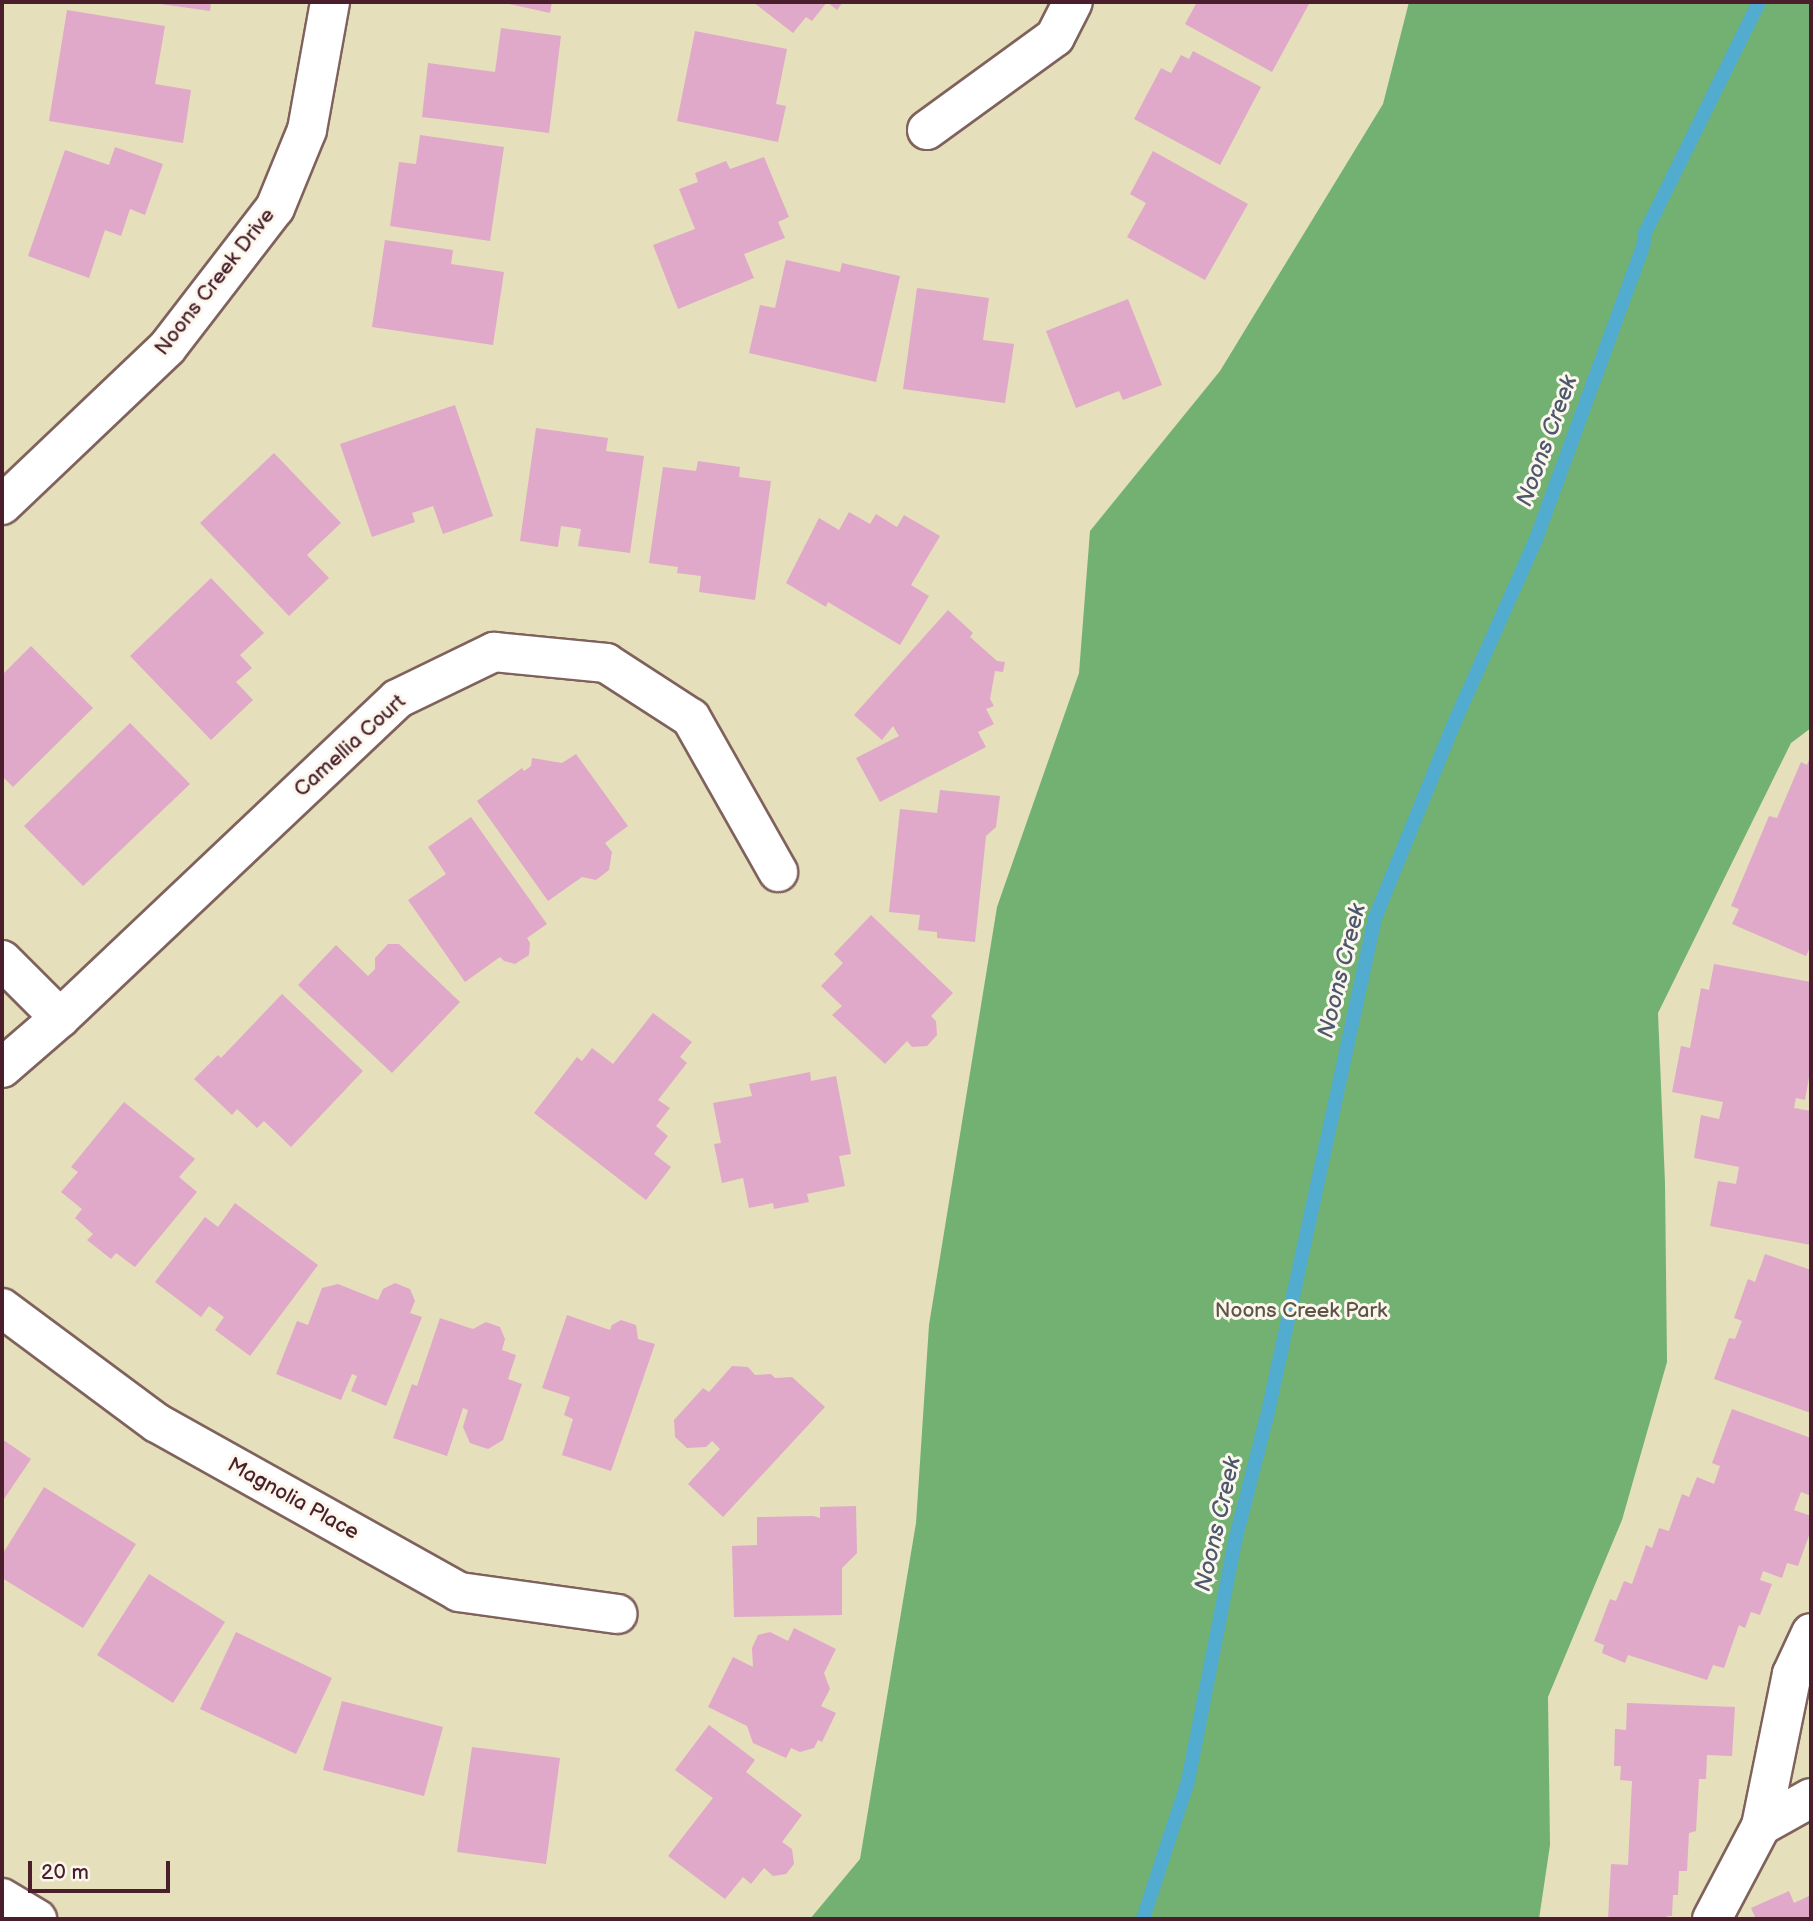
<!DOCTYPE html>
<style>
body{margin:0}
#map{position:relative;width:1813px;height:1921px;overflow:hidden;background:#e5dfbb;font-family:"Balsamiq Sans",sans-serif}
div>[style]{position:absolute}
.forest>*{inset:0;background:#72b172}
.stream>*{height:14px;margin:-7px;padding:0 7px;transform-origin:7px;border-radius:7px;background:#52acd0}
.building>*{inset:0;background:#e0a9c9}
.roads{filter:drop-shadow(2px 0 #80625d) drop-shadow(-2px 0 #80625d) drop-shadow(0 2px #80625d) drop-shadow(0 -2px #80625d)}
.minor>*{height:38px;margin:-19px;padding:0 19px;transform-origin:19px;border-radius:19px;background:#fff}
.tertiary>*{height:38px;margin:-19px;padding:0 19px;transform-origin:19px;border-radius:19px;background:#fff}
.secondary>*{height:38px;margin:-19px;padding:0 19px;transform-origin:19px;border-radius:19px;background:#fff}
span{translate:-50% -50%;white-space:nowrap;text-align:center;line-height:1.15;-webkit-text-stroke:6px #fbf7ec;paint-order:stroke}
.street-label{font-size:21px;color:#4a1f2b}
.park-label{font-size:21px;color:#5e5446}
.water-label{font-size:23px;color:#4d576d;font-style:italic}
.frame{position:absolute;inset:0;border:4px solid #4a1f2b;pointer-events:none}
.scale{position:absolute;left:28px;top:1861px;width:142px;height:32px;box-sizing:border-box;border:4px solid #4a1f2b;border-top:0;padding-left:9px;font-size:21px;line-height:24px;white-space:nowrap;color:#4a1f2b;-webkit-text-stroke:5px #fbf7ec;paint-order:stroke}
</style>
<div id="map">
<div class="forest">
<div style="clip-path:polygon(1409px 2px,1811px 2px,1811px 728px,1791px 743px,1658px 1013px,1665px 1183px,1667px 1362px,1622px 1520px,1548px 1697px,1550px 1845px,1539px 1919px,810px 1919px,860px 1859px,916px 1523px,929px 1325px,997px 907px,1079px 673px,1090px 531px,1220px 371px,1383px 104px)"></div>
</div>
<div class="stream">
<div style="left:1143px;top:1919px;width:145px;rotate:-71.9deg"></div>
<div style="left:1188px;top:1781px;width:249px;rotate:-78.9deg"></div>
<div style="left:1236px;top:1537px;width:129px;rotate:-75.6deg"></div>
<div style="left:1268px;top:1412px;width:505px;rotate:-77.78deg"></div>
<div style="left:1375px;top:918px;width:205px;rotate:-67.9deg"></div>
<div style="left:1452px;top:728px;width:207px;rotate:-66deg"></div>
<div style="left:1536px;top:539px;width:311px;rotate:-69.9deg"></div>
<div style="left:1643px;top:247px;width:14px;rotate:-82deg"></div>
<div style="left:1645px;top:233px;width:258px;rotate:-63.7deg"></div>
</div>
<div class="building">
<div style="clip-path:polygon(146px 2px,211px 2px,210px 11px)"></div>
<div style="clip-path:polygon(500px 2px,552px 2px,550px 13px)"></div>
<div style="clip-path:polygon(753px 2px,843px 2px,837px 10px,827px 2px,812px 21px,806px 17px,793px 33px)"></div>
<div style="clip-path:polygon(1197px 2px,1310px 2px,1272px 72px,1185px 24px)"></div>
<div style="clip-path:polygon(67px 10px,165px 26px,155px 84px,191px 90px,183px 143px,49px 121px)"></div>
<div style="clip-path:polygon(501px 28px,561px 36px,549px 133px,422px 117px,428px 63px,495px 72px)"></div>
<div style="clip-path:polygon(695px 31px,787px 49px,776px 104px,786px 106px,778px 142px,677px 121px)"></div>
<div style="clip-path:polygon(1193px 51px,1261px 87px,1220px 165px,1134px 119px,1161px 68px,1171px 73px,1181px 55px,1189px 59px)"></div>
<div style="clip-path:polygon(420px 135px,504px 147px,490px 241px,390px 226px,399px 162px,416px 164px)"></div>
<div style="clip-path:polygon(115px 147px,163px 164px,145px 215px,130px 209px,121px 236px,105px 230px,89px 278px,28px 256px,65px 150px,109px 165px)"></div>
<div style="clip-path:polygon(1153px 151px,1248px 204px,1205px 280px,1127px 237px,1146px 203px,1130px 194px)"></div>
<div style="clip-path:polygon(764px 157px,789px 217px,778px 222px,785px 238px,744px 254px,754px 278px,678px 309px,653px 245px,695px 229px,679px 189px,698px 182px,695px 173px,726px 161px,730px 169px)"></div>
<div style="clip-path:polygon(385px 240px,453px 250px,451px 264px,504px 272px,493px 345px,372px 327px)"></div>
<div style="clip-path:polygon(786px 260px,840px 272px,842px 263px,900px 276px,876px 382px,749px 353px,760px 305px,775px 308px)"></div>
<div style="clip-path:polygon(917px 288px,989px 298px,983px 340px,1014px 344px,1005px 403px,903px 389px)"></div>
<div style="clip-path:polygon(1128px 299px,1162px 385px,1123px 400px,1119px 391px,1076px 408px,1046px 331px)"></div>
<div style="clip-path:polygon(455px 405px,493px 516px,443px 534px,433px 506px,412px 513px,415px 522px,372px 537px,340px 444px)"></div>
<div style="clip-path:polygon(536px 428px,608px 438px,606px 451px,644px 456px,630px 553px,578px 546px,581px 529px,561px 526px,558px 547px,520px 541px)"></div>
<div style="clip-path:polygon(274px 453px,341px 523px,307px 555px,329px 578px,289px 616px,200px 523px)"></div>
<div style="clip-path:polygon(698px 461px,740px 467px,739px 477px,771px 481px,755px 600px,699px 592px,701px 576px,677px 573px,678px 567px,649px 563px,663px 467px,696px 471px)"></div>
<div style="clip-path:polygon(849px 512px,870px 524px,876px 514px,897px 527px,904px 515px,940px 536px,911px 585px,929px 596px,900px 645px,828px 602px,826px 607px,786px 583px,819px 518px,839px 530px)"></div>
<div style="clip-path:polygon(211px 578px,264px 633px,240px 655px,252px 668px,236px 682px,253px 700px,211px 740px,130px 656px)"></div>
<div style="clip-path:polygon(948px 610px,973px 633px,970px 637px,997px 661px,1005px 662px,1003px 672px,995px 671px,990px 699px,994px 706px,986px 709px,994px 724px,978px 732px,986px 747px,880px 802px,856px 758px,899px 736px,893px 726px,882px 740px,854px 715px)"></div>
<div style="clip-path:polygon(31px 646px,93px 708px,13px 787px,2px 776px,2px 675px)"></div>
<div style="clip-path:polygon(130px 723px,190px 784px,83px 886px,24px 826px)"></div>
<div style="clip-path:polygon(576px 754px,628px 826px,605px 843px,612px 852px,609px 870px,596px 880px,582px 877px,548px 901px,477px 801px,522px 768px,524px 771px,531px 766px,532px 758px,562px 763px)"></div>
<div style="clip-path:polygon(1811px 755px,1811px 945px,1806px 956px,1732px 924px,1739px 909px,1731px 906px,1769px 816px,1777px 818px,1801px 762px,1807px 765px)"></div>
<div style="clip-path:polygon(940px 790px,1000px 796px,996px 827px,986px 836px,975px 942px,937px 938px,937px 932px,918px 930px,920px 915px,889px 912px,900px 809px,937px 813px)"></div>
<div style="clip-path:polygon(471px 817px,547px 924px,527px 938px,530px 943px,529px 955px,515px 964px,504px 961px,500px 957px,465px 982px,408px 900px,446px 874px,428px 847px)"></div>
<div style="clip-path:polygon(871px 915px,953px 993px,931px 1016px,936px 1021px,937px 1035px,927px 1046px,912px 1047px,907px 1041px,885px 1064px,832px 1015px,842px 1006px,821px 986px,843px 963px,834px 954px)"></div>
<div style="clip-path:polygon(388px 944px,399px 944px,460px 1002px,392px 1073px,298px 985px,336px 945px,368px 976px,375px 969px,375px 958px)"></div>
<div style="clip-path:polygon(1714px 964px,1811px 982px,1811px 1066px,1805px 1100px,1796px 1098px,1794px 1108px,1811px 1111px,1811px 1245px,1710px 1226px,1718px 1181px,1736px 1184px,1739px 1167px,1694px 1158px,1701px 1115px,1719px 1119px,1723px 1102px,1672px 1092px,1681px 1046px,1690px 1048px,1701px 988px,1709px 990px)"></div>
<div style="clip-path:polygon(282px 994px,363px 1071px,291px 1147px,264px 1121px,257px 1128px,237px 1109px,232px 1115px,194px 1079px,218px 1055px,221px 1058px)"></div>
<div style="clip-path:polygon(653px 1013px,692px 1042px,680px 1057px,687px 1063px,658px 1100px,670px 1108px,656px 1126px,668px 1136px,654px 1154px,671px 1167px,646px 1200px,534px 1113px,577px 1057px,582px 1061px,592px 1048px,613px 1064px)"></div>
<div style="clip-path:polygon(810px 1072px,811px 1081px,836px 1076px,851px 1154px,839px 1156px,845px 1186px,807px 1194px,809px 1202px,774px 1209px,773px 1203px,749px 1208px,743px 1178px,722px 1183px,714px 1144px,721px 1143px,713px 1103px,752px 1096px,749px 1084px)"></div>
<div style="clip-path:polygon(124px 1102px,195px 1159px,179px 1177px,197px 1192px,135px 1267px,116px 1253px,111px 1259px,87px 1240px,93px 1234px,75px 1218px,82px 1209px,61px 1192px,78px 1172px,71px 1167px)"></div>
<div style="clip-path:polygon(235px 1203px,318px 1265px,250px 1356px,215px 1330px,224px 1317px,209px 1306px,201px 1317px,155px 1282px,205px 1217px,218px 1227px)"></div>
<div style="clip-path:polygon(1765px 1254px,1811px 1270px,1811px 1413px,1714px 1379px,1729px 1338px,1735px 1339px,1742px 1321px,1734px 1318px,1748px 1279px,1755px 1282px)"></div>
<div style="clip-path:polygon(395px 1283px,410px 1289px,415px 1301px,410px 1313px,422px 1317px,386px 1406px,351px 1391px,357px 1376px,352px 1374px,341px 1400px,276px 1374px,297px 1321px,308px 1325px,322px 1288px,338px 1284px,378px 1300px,383px 1289px)"></div>
<div style="clip-path:polygon(567px 1315px,610px 1330px,612px 1325px,621px 1320px,636px 1325px,638px 1339px,655px 1344px,611px 1471px,562px 1455px,573px 1419px,564px 1415px,570px 1397px,542px 1388px)"></div>
<div style="clip-path:polygon(440px 1318px,473px 1329px,486px 1322px,500px 1327px,505px 1339px,502px 1350px,516px 1355px,508px 1379px,522px 1384px,503px 1440px,488px 1449px,470px 1443px,463px 1427px,468px 1410px,463px 1408px,447px 1456px,393px 1438px,412px 1384px,417px 1386px)"></div>
<div style="clip-path:polygon(732px 1366px,748px 1367px,755px 1375px,771px 1374px,775px 1378px,792px 1377px,825px 1407px,723px 1517px,688px 1484px,720px 1449px,712px 1441px,706px 1447px,687px 1448px,675px 1437px,674px 1420px,703px 1388px,709px 1392px)"></div>
<div style="clip-path:polygon(1732px 1409px,1811px 1438px,1811px 1496px,1801px 1492px,1794px 1510px,1811px 1516px,1811px 1530px,1798px 1566px,1787px 1563px,1782px 1578px,1763px 1571px,1760px 1580px,1772px 1584px,1760px 1615px,1751px 1612px,1745px 1628px,1739px 1625px,1724px 1668px,1713px 1665px,1707px 1680px,1628px 1655px,1625px 1663px,1602px 1653px,1604px 1645px,1594px 1641px,1610px 1599px,1616px 1601px,1624px 1581px,1632px 1584px,1646px 1545px,1652px 1548px,1659px 1528px,1669px 1531px,1682px 1494px,1689px 1497px,1697px 1477px,1714px 1484px,1720px 1466px,1712px 1463px)"></div>
<div style="clip-path:polygon(2px 1439px,31px 1459px,2px 1502px)"></div>
<div style="clip-path:polygon(44px 1487px,136px 1544px,83px 1628px,2px 1578px,2px 1555px)"></div>
<div style="clip-path:polygon(856px 1506px,857px 1553px,842px 1568px,842px 1615px,734px 1617px,732px 1546px,757px 1545px,757px 1517px,813px 1516px,820px 1518px,820px 1507px)"></div>
<div style="clip-path:polygon(149px 1574px,225px 1622px,173px 1703px,97px 1655px)"></div>
<div style="clip-path:polygon(794px 1628px,836px 1649px,824px 1673px,830px 1689px,821px 1706px,836px 1713px,822px 1742px,818px 1740px,814px 1748px,800px 1752px,791px 1748px,786px 1758px,753px 1743px,747px 1726px,708px 1707px,733px 1657px,753px 1667px,752px 1648px,758px 1635px,770px 1632px,788px 1641px)"></div>
<div style="clip-path:polygon(236px 1632px,332px 1678px,296px 1754px,200px 1709px)"></div>
<div style="clip-path:polygon(342px 1701px,443px 1727px,424px 1796px,323px 1770px)"></div>
<div style="clip-path:polygon(1627px 1703px,1735px 1707px,1732px 1756px,1707px 1755px,1706px 1779px,1699px 1779px,1696px 1831px,1689px 1833px,1687px 1871px,1679px 1871px,1678px 1895px,1673px 1895px,1672px 1916px,1667px 1916px,1667px 1919px,1608px 1919px,1611px 1864px,1628px 1865px,1632px 1781px,1620px 1780px,1621px 1766px,1614px 1766px,1615px 1729px,1626px 1730px)"></div>
<div style="clip-path:polygon(709px 1725px,755px 1760px,746px 1772px,802px 1815px,782px 1842px,792px 1849px,794px 1864px,786px 1874px,773px 1876px,764px 1868px,751px 1884px,743px 1877px,725px 1899px,668px 1856px,713px 1798px,675px 1770px)"></div>
<div style="clip-path:polygon(472px 1747px,560px 1758px,546px 1864px,457px 1852px)"></div>
<div style="clip-path:polygon(1789px 1891px,1794px 1903px,1811px 1895px,1811px 1919px,1756px 1919px,1751px 1908px)"></div>
</div>
<div class="roads">
<div class="minor">
<div style="left:927px;top:130px;width:158px;rotate:-36deg"></div>
<div style="left:1055px;top:37px;width:39px;rotate:-63deg"></div>
<div style="left:2px;top:960px;width:82px;rotate:45deg"></div>
<div style="left:2px;top:1068px;width:77px;rotate:-40.8deg"></div>
<div style="left:60px;top:1018px;width:464px;rotate:-43.4deg"></div>
<div style="left:397px;top:699px;width:108px;rotate:-25.9deg"></div>
<div style="left:494px;top:652px;width:113px;rotate:5.6deg"></div>
<div style="left:606px;top:663px;width:101px;rotate:32.9deg"></div>
<div style="left:691px;top:718px;width:177px;rotate:60.5deg"></div>
<div style="left:2px;top:1308px;width:193px;rotate:36.6deg"></div>
<div style="left:157px;top:1423px;width:346px;rotate:29.2deg"></div>
<div style="left:459px;top:1592px;width:160px;rotate:7.9deg"></div>
<div style="left:1761px;top:1826px;width:57px;rotate:-29.2deg"></div>
<div style="left:1712px;top:1919px;width:105px;rotate:-62.2deg"></div>
<div style="left:1761px;top:1826px;width:155px;rotate:-78.5deg"></div>
<div style="left:1792px;top:1674px;width:45px;rotate:-65.1deg"></div>
</div>
<div class="tertiary">
<div style="left:2px;top:505px;width:228px;rotate:-43.6deg"></div>
<div style="left:167px;top:348px;width:177px;rotate:-52.4deg"></div>
<div style="left:275px;top:208px;width:84px;rotate:-67.7deg"></div>
<div style="left:307px;top:130px;width:130px;rotate:-79.8deg"></div>
</div>
<div class="secondary">
<div style="left:2px;top:1898px;width:41px;rotate:31deg"></div>
</div>
</div>
<div class="street-label">
<span style="left:215px;top:282px;rotate:-52deg">Noons Creek Drive</span>
<span style="left:350px;top:746px;rotate:-42deg">Camellia Court</span>
<span style="left:293px;top:1499px;rotate:29deg">Magnolia Place</span>
</div>
<div class="park-label">
<span style="left:1301px;top:1311px">Noons Creek Park</span>
</div>
<div class="water-label">
<span style="left:1547px;top:441px;rotate:-70deg">Noons Creek</span>
<span style="left:1342px;top:971px;rotate:-76deg">Noons Creek</span>
<span style="left:1218px;top:1524px;rotate:-77deg">Noons Creek</span>
</div>
<div class="frame"></div>
<div class="scale">20 m</div>
</div>
